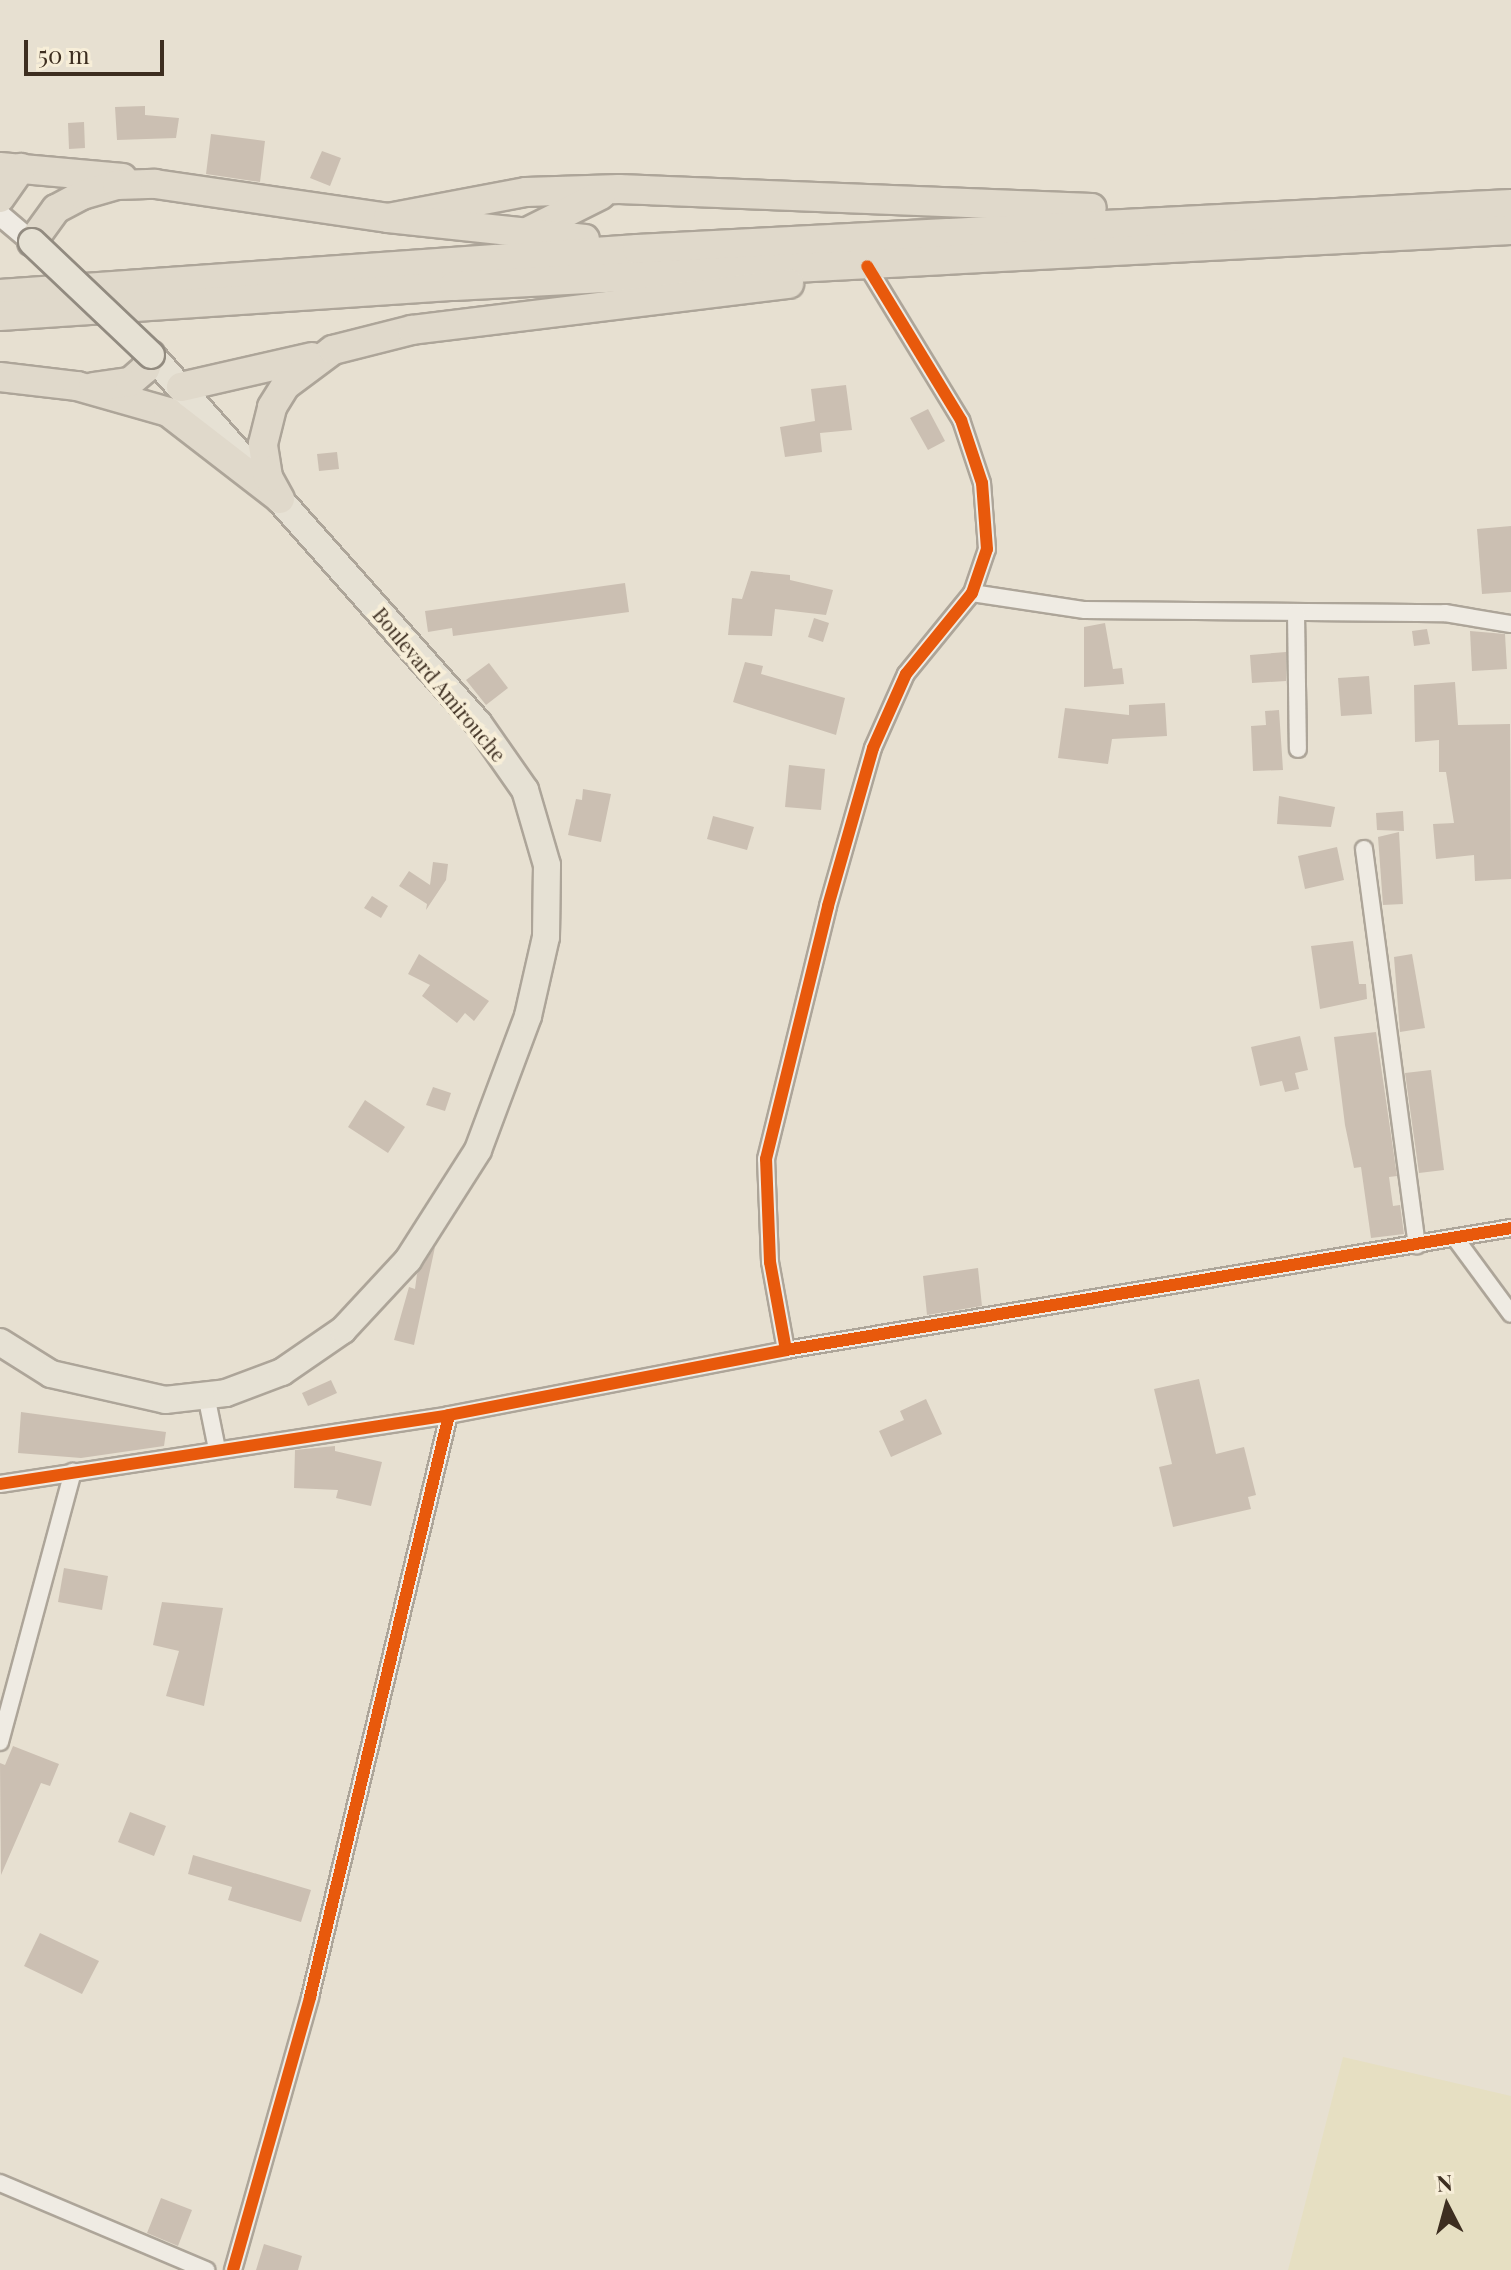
<!DOCTYPE html>
<style>
body{margin:0}
#map{position:relative;width:1511px;height:2270px;overflow:hidden;background:#e7e0d1;font-family:"Playfair Display",serif}
div>[style]{position:absolute}
.farmland>*{inset:0;background:#e6dfc2}
.building>*{inset:0;background:#cbbfb2}
.roads{filter:drop-shadow(2px 0 #ada599) drop-shadow(-2px 0 #ada599) drop-shadow(0 2px #ada599) drop-shadow(0 -2px #ada599)}
.minor>*{height:16px;margin:-8px;padding:0 8px;transform-origin:8px;border-radius:8px;background:#efebe3}
.tertiary>*{height:20px;margin:-10px;padding:0 10px;transform-origin:10px;border-radius:10px;background:#efebe3}
.primary>*{height:26px;margin:-13px;padding:0 13px;transform-origin:13px;border-radius:13px;background:#e6e1d4}
.trunk>*{height:28px;margin:-14px;padding:0 14px;transform-origin:14px;border-radius:14px;background:#e0d9cb}
.bridges{filter:drop-shadow(2px 0 #928b80) drop-shadow(-2px 0 #928b80) drop-shadow(0 2px #928b80) drop-shadow(0 -2px #928b80)}
.primary-bridge>*{height:26px;margin:-13px;padding:0 13px;transform-origin:13px;border-radius:13px;background:#e6e1d4}
.cycleway>*{height:12px;margin:-6px;padding:0 6px;transform-origin:6px;border-radius:6px;background:#e8590c}
span{translate:-50% -50%;white-space:nowrap;text-align:center;line-height:1.15;-webkit-text-stroke:8px #f7eed8;paint-order:stroke}
.street-label{font-size:20px;color:#3d2e20}
.north{position:absolute;left:1407px;top:2166px;width:80px;height:80px;-webkit-text-stroke:6px #f7eed8;paint-order:stroke;rotate:354deg;font-size:22px;font-weight:700;line-height:32px;text-align:center;color:#3d2e20}
.north::after{content:'';display:block;margin:auto;width:28px;height:36px;background:#3d2e20;clip-path:polygon(50% 0,100% 100%,50% 72%,0 100%)}
.scale{position:absolute;left:24px;top:40px;width:140px;height:36px;box-sizing:border-box;border:4px solid #3d2e20;border-top:0;padding-left:10px;font-size:24px;line-height:28px;white-space:nowrap;color:#3d2e20;-webkit-text-stroke:6px #f7eed8;paint-order:stroke}
</style>
<div id="map">
<div class="farmland">
<div style="clip-path:polygon(1343px 2057px,1511px 2096px,1511px 2270px,1288px 2270px)"></div>
</div>
<div class="building">
<div style="clip-path:polygon(145px 106px,145px 115px,179px 118px,176px 138px,117px 140px,115px 107px)"></div>
<div style="clip-path:polygon(84px 122px,85px 148px,69px 149px,68px 123px)"></div>
<div style="clip-path:polygon(211px 134px,265px 141px,260px 182px,206px 174px)"></div>
<div style="clip-path:polygon(322px 151px,341px 158px,330px 186px,310px 178px)"></div>
<div style="clip-path:polygon(846px 385px,852px 430px,820px 433px,822px 452px,785px 457px,780px 427px,815px 421px,811px 389px)"></div>
<div style="clip-path:polygon(928px 409px,945px 441px,928px 450px,910px 418px)"></div>
<div style="clip-path:polygon(337px 452px,339px 469px,319px 471px,317px 454px)"></div>
<div style="clip-path:polygon(1511px 526px,1511px 592px,1482px 594px,1477px 529px)"></div>
<div style="clip-path:polygon(751px 571px,790px 575px,790px 580px,833px 590px,826px 615px,775px 609px,772px 636px,728px 635px,732px 598px,742px 599px)"></div>
<div style="clip-path:polygon(625px 583px,629px 612px,453px 636px,452px 628px,428px 632px,425px 611px)"></div>
<div style="clip-path:polygon(814px 618px,829px 623px,823px 642px,808px 637px)"></div>
<div style="clip-path:polygon(1105px 623px,1113px 669px,1122px 668px,1124px 684px,1084px 687px,1084px 627px)"></div>
<div style="clip-path:polygon(1427px 629px,1430px 644px,1414px 646px,1412px 631px)"></div>
<div style="clip-path:polygon(1470px 631px,1505px 634px,1507px 669px,1472px 671px)"></div>
<div style="clip-path:polygon(1286px 652px,1286px 681px,1252px 683px,1250px 655px)"></div>
<div style="clip-path:polygon(745px 662px,763px 666px,761px 674px,845px 698px,836px 735px,733px 702px)"></div>
<div style="clip-path:polygon(489px 663px,508px 688px,486px 705px,466px 680px)"></div>
<div style="clip-path:polygon(1369px 676px,1372px 714px,1341px 716px,1338px 678px)"></div>
<div style="clip-path:polygon(1455px 682px,1458px 725px,1510px 724px,1511px 879px,1475px 881px,1474px 855px,1436px 859px,1433px 824px,1454px 823px,1446px 772px,1439px 772px,1439px 740px,1415px 742px,1414px 685px)"></div>
<div style="clip-path:polygon(1165px 703px,1167px 736px,1112px 739px,1108px 764px,1058px 758px,1065px 708px,1129px 715px,1129px 705px)"></div>
<div style="clip-path:polygon(1279px 710px,1283px 770px,1253px 771px,1251px 726px,1266px 725px,1265px 711px)"></div>
<div style="clip-path:polygon(789px 765px,825px 769px,821px 810px,785px 807px)"></div>
<div style="clip-path:polygon(583px 789px,611px 794px,601px 842px,568px 835px,576px 799px,582px 800px)"></div>
<div style="clip-path:polygon(1279px 796px,1335px 807px,1331px 827px,1277px 824px)"></div>
<div style="clip-path:polygon(1403px 811px,1404px 831px,1377px 830px,1376px 813px)"></div>
<div style="clip-path:polygon(713px 816px,754px 827px,747px 850px,707px 839px)"></div>
<div style="clip-path:polygon(1399px 832px,1403px 904px,1383px 905px,1378px 837px)"></div>
<div style="clip-path:polygon(1337px 847px,1344px 880px,1305px 889px,1298px 856px)"></div>
<div style="clip-path:polygon(433px 862px,448px 864px,446px 880px,426px 910px,427px 904px,399px 886px,409px 871px,430px 885px)"></div>
<div style="clip-path:polygon(372px 896px,388px 906px,381px 918px,364px 908px)"></div>
<div style="clip-path:polygon(1353px 941px,1359px 984px,1366px 984px,1367px 999px,1320px 1009px,1311px 946px)"></div>
<div style="clip-path:polygon(419px 954px,489px 1001px,474px 1021px,465px 1013px,457px 1023px,422px 996px,430px 985px,408px 974px)"></div>
<div style="clip-path:polygon(1412px 954px,1425px 1028px,1400px 1032px,1394px 957px)"></div>
<div style="clip-path:polygon(1376px 1032px,1397px 1176px,1389px 1177px,1393px 1206px,1400px 1205px,1404px 1234px,1371px 1238px,1361px 1167px,1354px 1168px,1345px 1125px,1334px 1037px)"></div>
<div style="clip-path:polygon(1300px 1036px,1308px 1070px,1295px 1073px,1299px 1089px,1285px 1092px,1282px 1081px,1260px 1086px,1251px 1047px)"></div>
<div style="clip-path:polygon(1431px 1070px,1444px 1170px,1419px 1173px,1405px 1073px)"></div>
<div style="clip-path:polygon(433px 1087px,451px 1093px,445px 1111px,426px 1105px)"></div>
<div style="clip-path:polygon(365px 1100px,405px 1127px,388px 1153px,348px 1127px)"></div>
<div style="clip-path:polygon(435px 1247px,414px 1345px,394px 1340px,409px 1287px,415px 1289px,417px 1274px)"></div>
<div style="clip-path:polygon(978px 1268px,982px 1306px,927px 1315px,923px 1276px)"></div>
<div style="clip-path:polygon(1199px 1379px,1216px 1454px,1244px 1447px,1256px 1495px,1248px 1497px,1251px 1509px,1173px 1527px,1159px 1467px,1172px 1464px,1154px 1389px)"></div>
<div style="clip-path:polygon(331px 1380px,337px 1393px,308px 1406px,302px 1393px)"></div>
<div style="clip-path:polygon(926px 1399px,942px 1434px,891px 1457px,879px 1431px,904px 1420px,900px 1411px)"></div>
<div style="clip-path:polygon(21px 1412px,166px 1432px,164px 1446px,81px 1458px,18px 1453px)"></div>
<div style="clip-path:polygon(335px 1446px,335px 1451px,382px 1462px,371px 1506px,336px 1498px,338px 1490px,294px 1488px,295px 1450px)"></div>
<div style="clip-path:polygon(64px 1568px,108px 1576px,102px 1610px,58px 1602px)"></div>
<div style="clip-path:polygon(162px 1602px,223px 1608px,204px 1706px,166px 1696px,179px 1651px,153px 1645px)"></div>
<div style="clip-path:polygon(13px 1746px,59px 1764px,50px 1786px,41px 1783px,1px 1875px,0 1763px,5px 1765px)"></div>
<div style="clip-path:polygon(130px 1812px,166px 1826px,154px 1856px,118px 1842px)"></div>
<div style="clip-path:polygon(193px 1855px,311px 1890px,301px 1922px,228px 1900px,232px 1887px,188px 1874px)"></div>
<div style="clip-path:polygon(40px 1933px,99px 1961px,82px 1994px,24px 1966px)"></div>
<div style="clip-path:polygon(161px 2198px,192px 2210px,178px 2246px,147px 2233px)"></div>
<div style="clip-path:polygon(264px 2244px,302px 2256px,298px 2270px,256px 2270px)"></div>
</div>
<div class="roads">
<div class="minor">
<div style="left:972px;top:593px;width:114px;rotate:8.6deg"></div>
<div style="left:1085px;top:610px;width:360px;rotate:0.5deg"></div>
<div style="left:1445px;top:613px;width:67px;rotate:9.5deg"></div>
<div style="left:1296px;top:613px;width:136px;rotate:89.2deg"></div>
<div style="left:1364px;top:849px;width:400px;rotate:82.4deg"></div>
<div style="left:1455px;top:1238px;width:94px;rotate:53.6deg"></div>
<div style="left:786px;top:1350px;width:89px;rotate:-100.3deg"></div>
<div style="left:770px;top:1262px;width:103px;rotate:-92.2deg"></div>
<div style="left:766px;top:1159px;width:260px;rotate:-76.2deg"></div>
<div style="left:828px;top:906px;width:164px;rotate:-74.1deg"></div>
<div style="left:873px;top:748px;width:81px;rotate:-66deg"></div>
<div style="left:906px;top:674px;width:104px;rotate:-50.8deg"></div>
<div style="left:972px;top:593px;width:46px;rotate:-71.2deg"></div>
<div style="left:987px;top:549px;width:66px;rotate:-94.3deg"></div>
<div style="left:982px;top:483px;width:66px;rotate:-108.4deg"></div>
<div style="left:961px;top:420px;width:180px;rotate:-121.4deg"></div>
<div style="left:206px;top:1395px;width:55px;rotate:78.5deg"></div>
<div style="left:0;top:1484px;width:454px;rotate:-8.7deg"></div>
<div style="left:449px;top:1415px;width:343px;rotate:-10.9deg"></div>
<div style="left:786px;top:1350px;width:735px;rotate:-9.55deg"></div>
<div style="left:0;top:1742px;width:280px;rotate:-74.9deg"></div>
<div style="left:0;top:2183px;width:224px;rotate:22.9deg"></div>
<div style="left:233px;top:2270px;width:284px;rotate:-74.2deg"></div>
<div style="left:310px;top:1997px;width:598px;rotate:-76.57deg"></div>
</div>
<div class="tertiary">
<div style="left:0;top:215px;width:42px;rotate:40.2deg"></div>
</div>
<div class="primary">
<div style="left:0;top:1342px;width:60px;rotate:32.1deg"></div>
<div style="left:51px;top:1374px;width:117px;rotate:12.8deg"></div>
<div style="left:165px;top:1400px;width:61px;rotate:-6.5deg"></div>
<div style="left:226px;top:1393px;width:60px;rotate:-20.6deg"></div>
<div style="left:282px;top:1372px;width:74px;rotate:-34.5deg"></div>
<div style="left:343px;top:1330px;width:96px;rotate:-47.1deg"></div>
<div style="left:408px;top:1260px;width:130px;rotate:-57.5deg"></div>
<div style="left:478px;top:1150px;width:143px;rotate:-69.5deg"></div>
<div style="left:528px;top:1016px;width:81px;rotate:-77.2deg"></div>
<div style="left:546px;top:937px;width:72px;rotate:-89.2deg"></div>
<div style="left:547px;top:865px;width:78px;rotate:-106.3deg"></div>
<div style="left:525px;top:790px;width:82px;rotate:-125deg"></div>
<div style="left:478px;top:723px;width:492px;rotate:-131.6deg"></div>
</div>
<div class="trunk">
<div style="left:0;top:167px;width:123px;rotate:5.1deg"></div>
<div style="left:0;top:198px;width:37px;rotate:-55deg"></div>
<div style="left:388px;top:218px;width:140px;rotate:-10.7deg"></div>
<div style="left:526px;top:192px;width:93px;rotate:-1.8deg"></div>
<div style="left:619px;top:189px;width:473px;rotate:2.3deg"></div>
<div style="left:525px;top:233px;width:85px;rotate:-26.6deg"></div>
<div style="left:32px;top:242px;width:41px;rotate:-54deg"></div>
<div style="left:56px;top:209px;width:30px;rotate:-28deg"></div>
<div style="left:82px;top:195px;width:36px;rotate:-16deg"></div>
<div style="left:117px;top:185px;width:38px;rotate:-2deg"></div>
<div style="left:155px;top:184px;width:235px;rotate:8.3deg"></div>
<div style="left:388px;top:218px;width:198px;rotate:6.1deg"></div>
<div style="left:0;top:294px;width:639px;rotate:-4.04deg"></div>
<div style="left:637px;top:249px;width:875px;rotate:-2.95deg"></div>
<div style="left:0;top:316px;width:455px;rotate:-3.8deg"></div>
<div style="left:454px;top:286px;width:1058px;rotate:-3.03deg"></div>
<div style="left:0;top:377px;width:78px;rotate:6.7deg"></div>
<div style="left:77px;top:386px;width:95px;rotate:15.9deg"></div>
<div style="left:168px;top:412px;width:139px;rotate:37.7deg"></div>
<div style="left:93px;top:387px;width:37px;rotate:-8deg"></div>
<div style="left:130px;top:382px;width:20px;rotate:-41deg"></div>
<div style="left:145px;top:369px;width:15px;rotate:-67deg"></div>
<div style="left:181px;top:387px;width:134px;rotate:-12.9deg"></div>
<div style="left:280px;top:499px;width:25px;rotate:-119deg"></div>
<div style="left:268px;top:477px;width:33px;rotate:-99deg"></div>
<div style="left:263px;top:444px;width:38px;rotate:-76deg"></div>
<div style="left:272px;top:407px;width:26px;rotate:-58deg"></div>
<div style="left:286px;top:385px;width:59px;rotate:-36.7deg"></div>
<div style="left:333px;top:350px;width:81px;rotate:-14.2deg"></div>
<div style="left:412px;top:330px;width:380px;rotate:-7deg"></div>
</div>
</div>
<div class="bridges">
<div class="primary-bridge">
<div style="left:32px;top:242px;width:164px;rotate:43.5deg"></div>
</div>
</div>
<div class="cycleway">
<div style="left:786px;top:1350px;width:89px;rotate:-100.3deg"></div>
<div style="left:770px;top:1262px;width:103px;rotate:-92.2deg"></div>
<div style="left:766px;top:1159px;width:260px;rotate:-76.2deg"></div>
<div style="left:828px;top:906px;width:164px;rotate:-74.1deg"></div>
<div style="left:873px;top:748px;width:81px;rotate:-66deg"></div>
<div style="left:906px;top:674px;width:104px;rotate:-50.8deg"></div>
<div style="left:972px;top:593px;width:46px;rotate:-71.2deg"></div>
<div style="left:987px;top:549px;width:66px;rotate:-94.3deg"></div>
<div style="left:982px;top:483px;width:66px;rotate:-108.4deg"></div>
<div style="left:961px;top:420px;width:180px;rotate:-121.4deg"></div>
<div style="left:0;top:1484px;width:454px;rotate:-8.7deg"></div>
<div style="left:449px;top:1415px;width:343px;rotate:-10.9deg"></div>
<div style="left:786px;top:1350px;width:735px;rotate:-9.55deg"></div>
<div style="left:233px;top:2270px;width:284px;rotate:-74.2deg"></div>
<div style="left:310px;top:1997px;width:598px;rotate:-76.57deg"></div>
</div>
<div class="street-label">
<span style="left:440px;top:684px;rotate:50deg">Boulevard Amirouche</span>
</div>
<div class="north">N</div>
<div class="scale">50 m</div>
</div>
